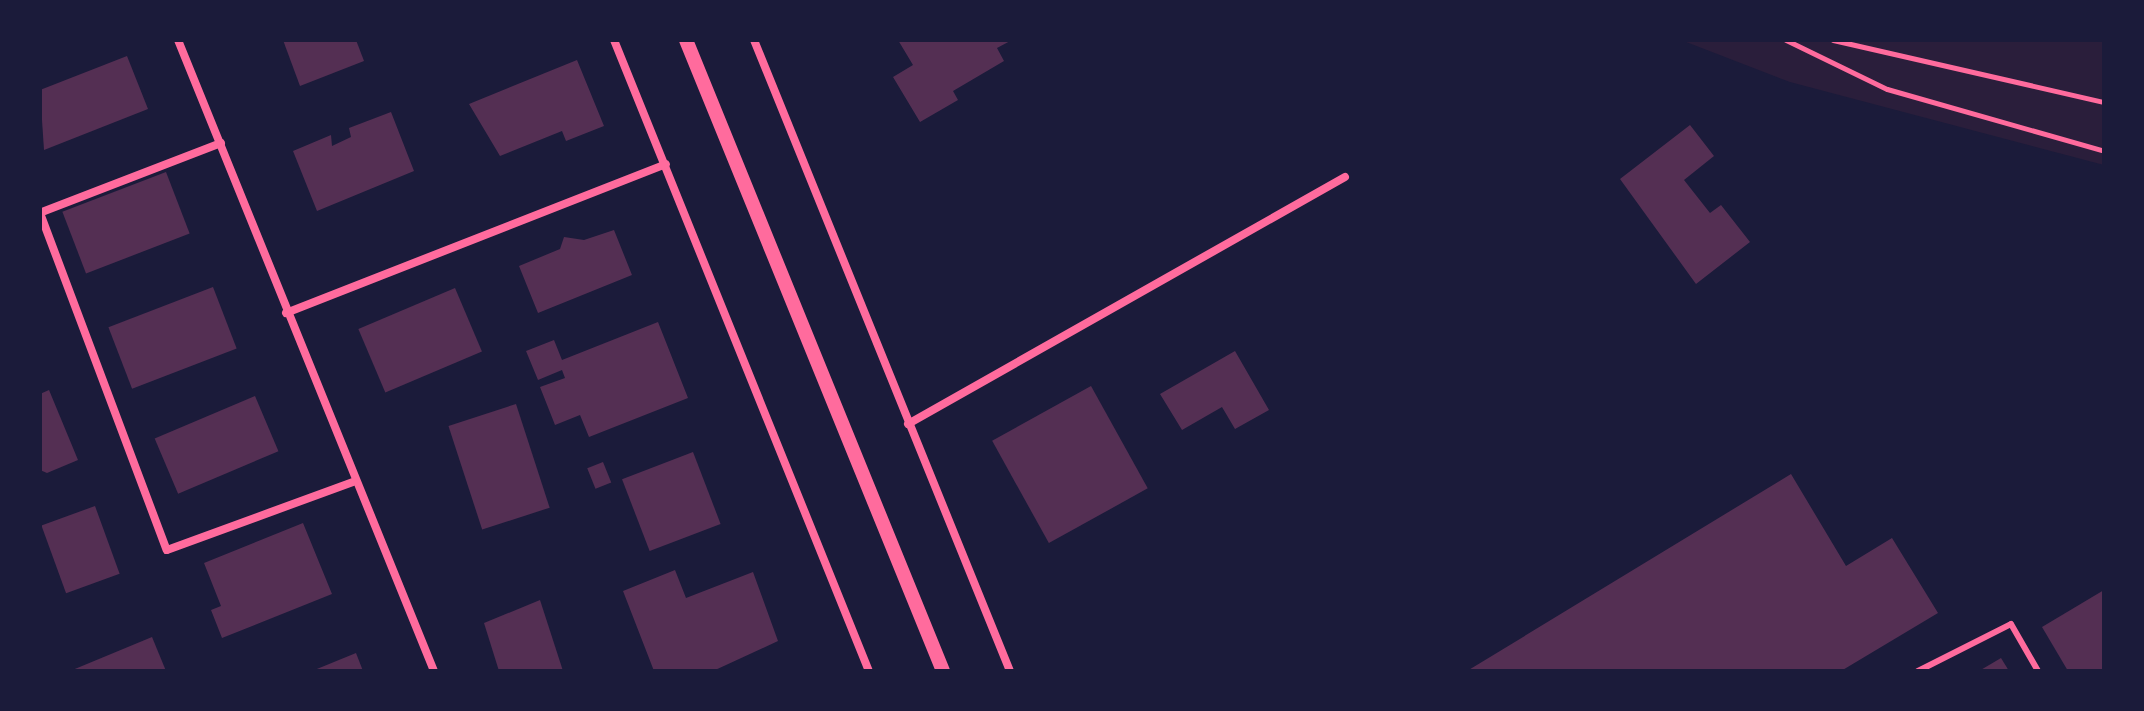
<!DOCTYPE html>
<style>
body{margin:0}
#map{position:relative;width:2144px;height:711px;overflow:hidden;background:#1b1b3a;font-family:Cabin,sans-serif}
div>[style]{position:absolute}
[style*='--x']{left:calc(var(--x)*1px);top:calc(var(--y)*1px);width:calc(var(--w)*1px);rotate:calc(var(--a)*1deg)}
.green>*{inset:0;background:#2a1e3b}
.building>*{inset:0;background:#542f53;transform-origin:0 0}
.path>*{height:5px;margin:-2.5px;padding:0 2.5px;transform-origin:2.5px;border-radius:2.5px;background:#ff6b9d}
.service>*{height:6px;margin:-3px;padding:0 3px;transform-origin:3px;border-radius:3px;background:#ff6b9d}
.minor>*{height:8px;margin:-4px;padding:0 4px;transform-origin:4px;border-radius:4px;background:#ff6b9d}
.tertiary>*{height:14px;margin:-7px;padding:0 7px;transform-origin:7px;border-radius:7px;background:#ff6b9d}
span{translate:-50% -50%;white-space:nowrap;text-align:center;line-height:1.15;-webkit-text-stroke:6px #1b1b3a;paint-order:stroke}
.frame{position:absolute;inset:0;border:42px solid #1b1b3a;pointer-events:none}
</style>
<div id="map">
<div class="green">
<div style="clip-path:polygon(1681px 40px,2104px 40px,2104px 165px,1790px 82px)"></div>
</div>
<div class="building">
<div style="clip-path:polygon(283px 40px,356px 40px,364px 61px,300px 86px)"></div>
<div style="clip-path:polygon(898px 40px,1012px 40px,997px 48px,1004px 61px,953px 91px,958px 100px,920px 122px,893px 77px,913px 65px)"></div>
<div style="clip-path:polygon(127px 56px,148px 109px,44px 150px,40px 90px)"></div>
<div style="clip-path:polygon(577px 60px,604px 126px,566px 141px,562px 131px,500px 156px,469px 104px)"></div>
<div style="clip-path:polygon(391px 112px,414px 171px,317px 211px,293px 151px,331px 135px,332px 146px,351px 137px,349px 128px)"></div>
<div style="clip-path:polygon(1690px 125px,1714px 156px,1684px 180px,1710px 213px,1721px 205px,1750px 242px,1696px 284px,1620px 179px)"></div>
<div style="left:166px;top:172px;width:66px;height:111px;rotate:69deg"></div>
<div style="clip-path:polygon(614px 230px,632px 275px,538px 313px,519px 266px,560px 249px,564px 237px,584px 240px)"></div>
<div style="left:213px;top:287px;width:66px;height:112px;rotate:69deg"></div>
<div style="left:455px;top:288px;width:69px;height:105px;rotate:67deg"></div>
<div style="clip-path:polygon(658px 322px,688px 398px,589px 437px,580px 415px,555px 425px,540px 387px,565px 378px,562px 370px,538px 380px,526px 351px,554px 340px,562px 360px)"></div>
<div style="clip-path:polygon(1235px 351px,1269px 410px,1235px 429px,1222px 407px,1182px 430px,1160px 394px)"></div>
<div style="left:1091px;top:386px;width:117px;height:113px;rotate:61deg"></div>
<div style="clip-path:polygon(49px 390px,78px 460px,47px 473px,40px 470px,40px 394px)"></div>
<div style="left:255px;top:396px;width:60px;height:109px;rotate:67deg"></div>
<div style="left:516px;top:404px;width:109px;height:71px;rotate:72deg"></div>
<div style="left:693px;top:452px;width:77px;height:76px;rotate:69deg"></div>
<div style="left:603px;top:462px;width:22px;height:17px;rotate:68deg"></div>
<div style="clip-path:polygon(1791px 474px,1846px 566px,1892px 538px,1938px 613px,1841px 671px,1467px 671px)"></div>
<div style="left:95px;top:506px;width:72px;height:57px;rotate:70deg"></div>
<div style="clip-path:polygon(303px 523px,332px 594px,222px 638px,211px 610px,221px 606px,204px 563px)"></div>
<div style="clip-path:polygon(675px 570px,686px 598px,753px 572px,778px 641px,713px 671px,654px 671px,623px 591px)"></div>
<div style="clip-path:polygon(2104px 590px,2104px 671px,2068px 671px,2042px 627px)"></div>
<div style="clip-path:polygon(540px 600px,563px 671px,499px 671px,484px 623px)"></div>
<div style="clip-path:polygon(152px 637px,166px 671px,70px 671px)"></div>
<div style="clip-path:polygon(356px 653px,363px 671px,312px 671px)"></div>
<div style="clip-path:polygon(2001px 658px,2009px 671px,1979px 671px)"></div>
</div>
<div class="path">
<div style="--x:1786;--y:40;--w:112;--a:25.9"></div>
<div style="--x:1887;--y:89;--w:226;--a:15.9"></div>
<div style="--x:1833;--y:40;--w:278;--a:12.9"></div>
</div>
<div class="service">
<div style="--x:1918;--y:671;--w:104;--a:-26.8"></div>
<div style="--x:2011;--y:624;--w:54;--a:60.1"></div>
</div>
<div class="minor">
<div style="--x:178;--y:40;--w:681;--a:67.92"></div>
<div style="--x:614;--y:40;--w:681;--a:68"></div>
<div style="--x:754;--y:40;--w:681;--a:67.92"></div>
<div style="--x:221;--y:143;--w:194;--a:158.9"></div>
<div style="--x:40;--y:213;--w:360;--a:69.4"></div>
<div style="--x:167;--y:550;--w:198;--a:-20.1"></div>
<div style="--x:286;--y:313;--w:408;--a:-21.4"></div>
<div style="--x:908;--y:424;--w:502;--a:-29.48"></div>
</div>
<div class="tertiary">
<div style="--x:686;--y:40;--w:681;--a:67.84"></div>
</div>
<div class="frame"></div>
</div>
